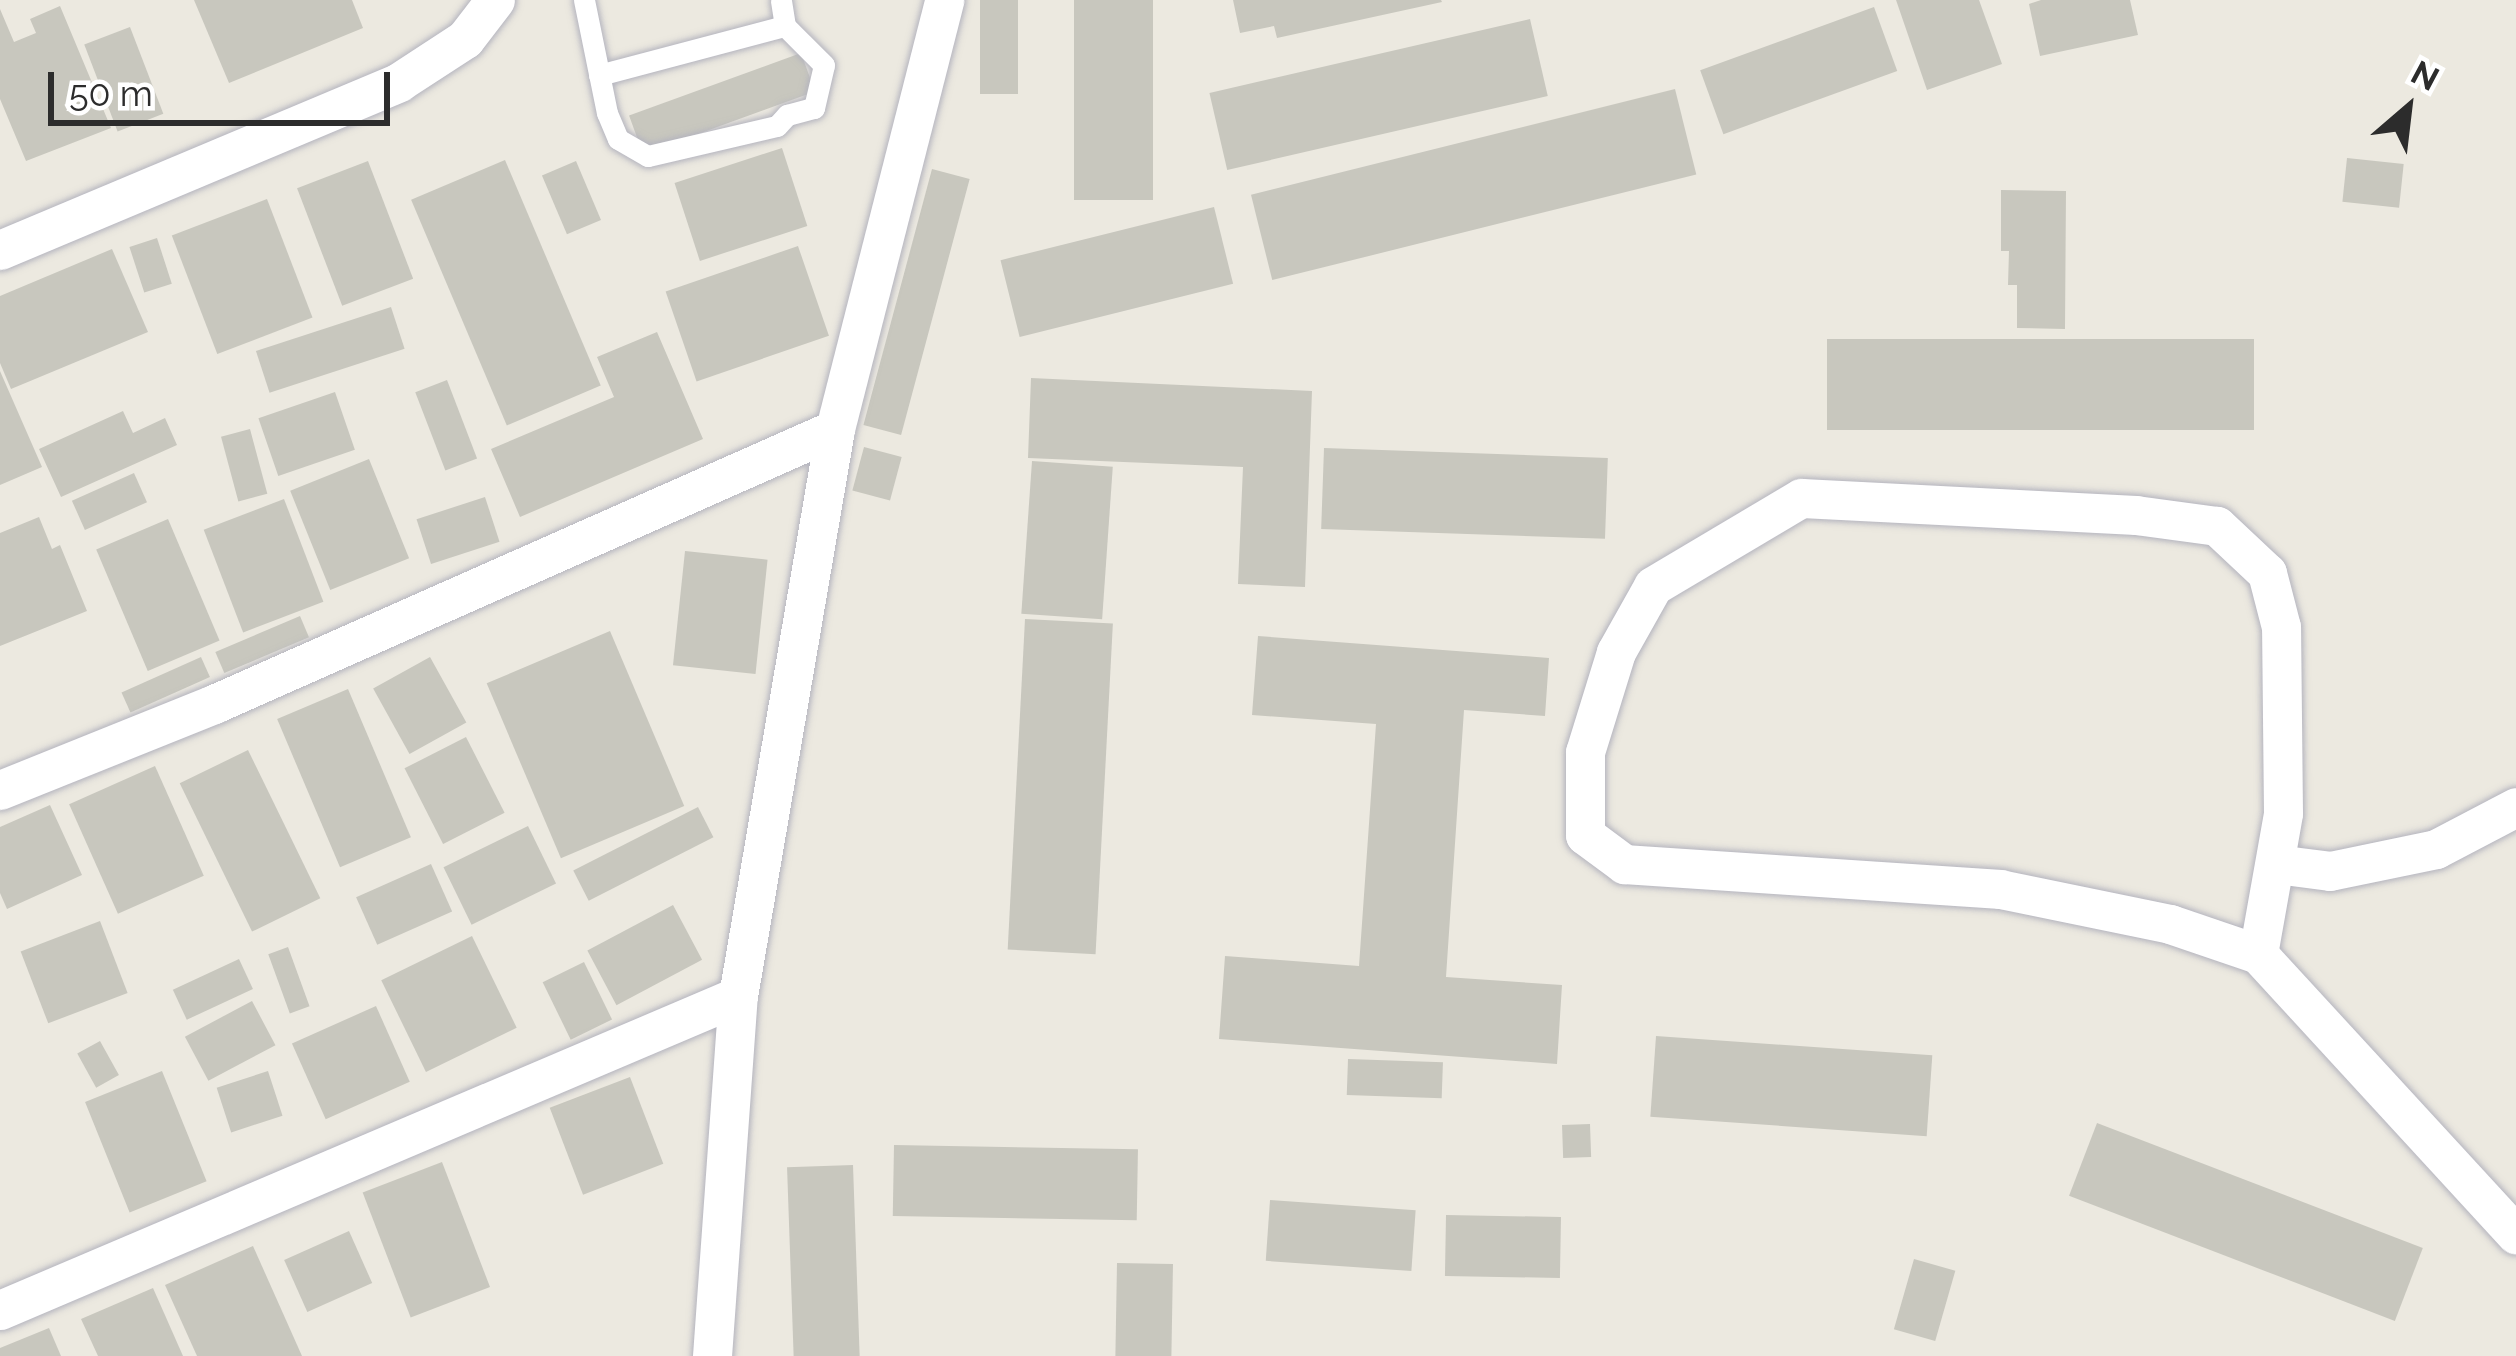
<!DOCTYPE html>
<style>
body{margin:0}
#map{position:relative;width:2516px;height:1356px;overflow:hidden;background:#ece9e0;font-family:Raleway,sans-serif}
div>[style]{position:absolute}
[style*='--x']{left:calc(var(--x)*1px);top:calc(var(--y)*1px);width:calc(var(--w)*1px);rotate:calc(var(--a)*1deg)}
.building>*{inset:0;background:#c8c7be;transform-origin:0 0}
.roads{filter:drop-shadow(0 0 3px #b4b4be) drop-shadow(0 0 3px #b4b4be)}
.service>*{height:21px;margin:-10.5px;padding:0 10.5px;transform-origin:10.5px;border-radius:10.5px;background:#fff}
.minor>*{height:39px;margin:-19.5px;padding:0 19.5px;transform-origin:19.5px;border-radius:19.5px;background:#fff}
span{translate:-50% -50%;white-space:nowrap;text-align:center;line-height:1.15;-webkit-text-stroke:9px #fff;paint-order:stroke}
.north{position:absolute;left:2348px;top:48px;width:120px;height:120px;-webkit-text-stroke:9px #fff;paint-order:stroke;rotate:28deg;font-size:33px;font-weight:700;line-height:48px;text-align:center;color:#2c2c2c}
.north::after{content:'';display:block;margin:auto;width:42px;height:54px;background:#2c2c2c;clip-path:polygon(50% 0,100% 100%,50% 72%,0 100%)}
.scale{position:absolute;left:48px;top:72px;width:342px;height:54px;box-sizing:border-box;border:6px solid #2c2c2c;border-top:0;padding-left:15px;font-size:36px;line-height:42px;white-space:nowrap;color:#2c2c2c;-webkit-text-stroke:9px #fff;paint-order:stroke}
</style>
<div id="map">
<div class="building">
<div style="clip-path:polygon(194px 0,352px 0,363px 28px,229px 83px)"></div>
<div style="left:980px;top:0;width:38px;height:94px"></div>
<div style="left:1074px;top:0;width:79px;height:200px"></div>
<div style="clip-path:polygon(1233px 0,1441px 0,1442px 2px,1277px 38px,1274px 26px,1240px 33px)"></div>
<div style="clip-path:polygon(1896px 0,1979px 0,2002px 64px,1927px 90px)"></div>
<div style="clip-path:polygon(2041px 0,2130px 0,2138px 35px,2040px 56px,2029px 4px)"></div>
<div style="clip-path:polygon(60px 6px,111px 128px,26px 161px,0 99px,0 9px,14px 42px,36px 33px,30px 19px)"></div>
<div style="left:1874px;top:7px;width:68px;height:185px;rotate:70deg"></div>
<div style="left:1530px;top:19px;width:79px;height:329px;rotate:77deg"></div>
<div style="left:130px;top:27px;width:93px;height:49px;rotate:69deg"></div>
<div style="left:801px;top:53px;width:41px;height:183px;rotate:70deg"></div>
<div style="left:1675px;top:89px;width:88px;height:437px;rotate:76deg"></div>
<div style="left:782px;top:148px;width:82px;height:113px;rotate:72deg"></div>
<div style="left:2347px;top:158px;width:57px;height:44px;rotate:6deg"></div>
<div style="left:505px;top:160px;width:245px;height:102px;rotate:67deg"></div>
<div style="left:368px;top:161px;width:126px;height:76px;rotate:69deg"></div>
<div style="left:576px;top:161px;width:64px;height:37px;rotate:67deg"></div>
<div style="left:932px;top:169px;width:39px;height:265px;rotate:15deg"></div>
<div style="clip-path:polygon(2001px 190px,2066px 191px,2065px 329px,2017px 328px,2017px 285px,2008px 285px,2009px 251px,2001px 251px)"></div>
<div style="left:267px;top:199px;width:127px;height:102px;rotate:69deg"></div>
<div style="left:1214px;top:207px;width:79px;height:220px;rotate:76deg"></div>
<div style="left:157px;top:238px;width:48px;height:29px;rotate:72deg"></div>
<div style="left:798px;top:246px;width:95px;height:140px;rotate:71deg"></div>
<div style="clip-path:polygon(112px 249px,148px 332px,11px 389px,0 363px,0 296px)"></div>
<div style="left:391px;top:307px;width:44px;height:142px;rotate:72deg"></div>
<div style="clip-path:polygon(657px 332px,703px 439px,520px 517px,491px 449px,614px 397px,597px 357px)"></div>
<div style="left:1827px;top:339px;width:427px;height:91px"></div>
<div style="clip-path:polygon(0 371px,42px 467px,0 485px)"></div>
<div style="clip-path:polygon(1031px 378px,1312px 391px,1305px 587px,1238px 584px,1243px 467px,1028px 458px)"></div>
<div style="left:447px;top:380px;width:84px;height:34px;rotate:69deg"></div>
<div style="left:335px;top:392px;width:61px;height:81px;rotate:71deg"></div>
<div style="clip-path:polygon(123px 411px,133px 433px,165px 418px,177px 445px,61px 497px,39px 449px)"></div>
<div style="left:250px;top:429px;width:67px;height:30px;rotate:75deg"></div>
<div style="left:864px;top:447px;width:39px;height:45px;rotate:15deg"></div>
<div style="left:1324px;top:448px;width:284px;height:81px;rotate:2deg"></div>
<div style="left:369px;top:459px;width:107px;height:85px;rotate:68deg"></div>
<div style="left:1032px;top:461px;width:81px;height:153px;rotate:4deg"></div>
<div style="left:134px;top:473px;width:32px;height:68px;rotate:66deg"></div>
<div style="left:485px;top:497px;width:47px;height:72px;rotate:72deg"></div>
<div style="left:284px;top:499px;width:110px;height:86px;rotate:69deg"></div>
<div style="clip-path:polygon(39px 517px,52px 549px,60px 545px,87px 611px,0 646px,0 533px)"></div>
<div style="left:168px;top:519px;width:132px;height:78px;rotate:67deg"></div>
<div style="left:685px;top:551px;width:83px;height:115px;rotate:6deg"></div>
<div style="left:300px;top:616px;width:23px;height:92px;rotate:67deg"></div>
<div style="left:1025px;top:619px;width:88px;height:331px;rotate:3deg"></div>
<div style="left:610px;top:631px;width:190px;height:134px;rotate:67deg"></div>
<div style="clip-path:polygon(1258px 636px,1549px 658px,1545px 716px,1464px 710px,1446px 977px,1562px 985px,1557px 1064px,1219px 1039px,1225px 956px,1359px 966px,1376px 724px,1252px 715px)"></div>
<div style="left:201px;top:657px;width:22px;height:87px;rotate:66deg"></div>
<div style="left:430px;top:657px;width:75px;height:65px;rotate:61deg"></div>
<div style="left:348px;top:689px;width:161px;height:77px;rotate:67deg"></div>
<div style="left:466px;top:737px;width:85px;height:69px;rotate:63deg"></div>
<div style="left:248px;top:750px;width:165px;height:76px;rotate:64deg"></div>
<div style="left:155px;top:766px;width:120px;height:94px;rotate:66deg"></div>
<div style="clip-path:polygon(50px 805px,82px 875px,7px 909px,0 893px,0 827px)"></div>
<div style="left:698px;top:807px;width:34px;height:140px;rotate:63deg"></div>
<div style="left:528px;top:826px;width:64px;height:94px;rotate:64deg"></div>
<div style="left:431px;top:864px;width:52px;height:82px;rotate:66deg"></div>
<div style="left:673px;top:905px;width:62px;height:97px;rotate:62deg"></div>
<div style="left:100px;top:921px;width:77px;height:85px;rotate:69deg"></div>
<div style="left:472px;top:936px;width:102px;height:101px;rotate:64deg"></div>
<div style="left:288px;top:947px;width:63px;height:21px;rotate:70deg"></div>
<div style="left:239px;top:959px;width:33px;height:73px;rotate:65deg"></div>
<div style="left:584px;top:962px;width:64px;height:46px;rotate:64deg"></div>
<div style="left:252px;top:1001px;width:50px;height:76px;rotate:62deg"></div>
<div style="left:376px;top:1006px;width:83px;height:92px;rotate:66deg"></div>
<div style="left:1656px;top:1036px;width:277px;height:81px;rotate:4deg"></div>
<div style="left:100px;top:1041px;width:39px;height:26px;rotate:61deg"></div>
<div style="left:1348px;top:1059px;width:95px;height:36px;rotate:2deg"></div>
<div style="left:162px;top:1071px;width:119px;height:83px;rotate:68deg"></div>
<div style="left:268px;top:1071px;width:47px;height:54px;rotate:72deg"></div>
<div style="left:630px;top:1077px;width:93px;height:86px;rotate:69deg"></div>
<div style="left:2097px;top:1123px;width:349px;height:78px;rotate:21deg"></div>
<div style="left:1590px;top:1124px;width:33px;height:28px;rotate:88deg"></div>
<div style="left:894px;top:1145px;width:244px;height:71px;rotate:1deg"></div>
<div style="left:442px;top:1162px;width:134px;height:85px;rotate:69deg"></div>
<div style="left:853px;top:1165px;width:191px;height:66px;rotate:88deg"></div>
<div style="left:1270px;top:1200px;width:146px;height:61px;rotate:4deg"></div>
<div style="left:1446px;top:1215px;width:115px;height:61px;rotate:1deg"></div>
<div style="left:349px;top:1231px;width:57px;height:71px;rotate:66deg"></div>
<div style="clip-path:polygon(253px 1246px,302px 1356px,197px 1356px,165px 1285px)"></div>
<div style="left:1914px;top:1259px;width:43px;height:73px;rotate:16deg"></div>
<div style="left:1117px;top:1263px;width:56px;height:93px;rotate:1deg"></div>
<div style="clip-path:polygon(153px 1288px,183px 1356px,98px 1356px,81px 1319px)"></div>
<div style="clip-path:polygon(49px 1328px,61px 1356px,0 1356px,0 1348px)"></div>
</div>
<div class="roads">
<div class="service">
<div style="--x:584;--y:0;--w:115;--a:78.5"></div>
<div style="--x:607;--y:113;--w:28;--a:67"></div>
<div style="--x:618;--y:139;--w:34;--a:30"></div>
<div style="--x:648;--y:156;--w:132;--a:-13.1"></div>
<div style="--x:777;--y:126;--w:15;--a:-48"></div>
<div style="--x:787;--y:115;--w:28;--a:-15"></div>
<div style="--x:814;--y:108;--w:44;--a:-76.9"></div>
<div style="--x:824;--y:65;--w:55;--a:-135"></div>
<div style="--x:785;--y:26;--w:26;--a:-99"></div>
<div style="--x:599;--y:75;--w:192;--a:-14.8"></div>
</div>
<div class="minor">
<div style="--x:0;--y:250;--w:433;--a:-22.8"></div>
<div style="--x:399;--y:82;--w:79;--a:-33.1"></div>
<div style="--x:465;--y:39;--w:49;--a:-52.4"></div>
<div style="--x:0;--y:790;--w:231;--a:-21.9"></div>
<div style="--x:214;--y:704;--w:679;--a:-23.89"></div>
<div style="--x:2276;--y:864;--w:54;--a:7.4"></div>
<div style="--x:2330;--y:871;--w:108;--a:-11.7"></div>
<div style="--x:2436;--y:849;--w:90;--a:-27.7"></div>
<div style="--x:2258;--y:954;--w:143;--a:-79.9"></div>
<div style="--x:2283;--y:813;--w:186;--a:-90.6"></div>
<div style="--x:2281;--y:627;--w:56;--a:-104.5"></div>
<div style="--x:2267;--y:573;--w:69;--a:-136.8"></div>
<div style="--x:2217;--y:526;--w:82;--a:-172.3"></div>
<div style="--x:2136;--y:515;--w:335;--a:-177.1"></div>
<div style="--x:1801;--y:498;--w:172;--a:149.3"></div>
<div style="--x:1653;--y:586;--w:76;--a:119.3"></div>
<div style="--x:1616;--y:652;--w:105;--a:107.2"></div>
<div style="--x:1585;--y:752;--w:83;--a:90"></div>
<div style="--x:1585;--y:835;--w:49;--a:36.6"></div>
<div style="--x:1624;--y:864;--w:377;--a:3.8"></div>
<div style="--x:2000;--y:889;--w:174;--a:11.6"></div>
<div style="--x:2170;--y:924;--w:93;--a:18.8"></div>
<div style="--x:2258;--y:954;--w:381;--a:47.4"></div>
<div style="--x:0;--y:1310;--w:802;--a:-23.05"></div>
<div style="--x:712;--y:1356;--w:361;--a:-85.9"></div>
<div style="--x:738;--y:996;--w:575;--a:-80.29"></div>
<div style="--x:835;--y:429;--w:443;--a:-75.7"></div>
</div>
</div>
<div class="north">N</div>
<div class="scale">50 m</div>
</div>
